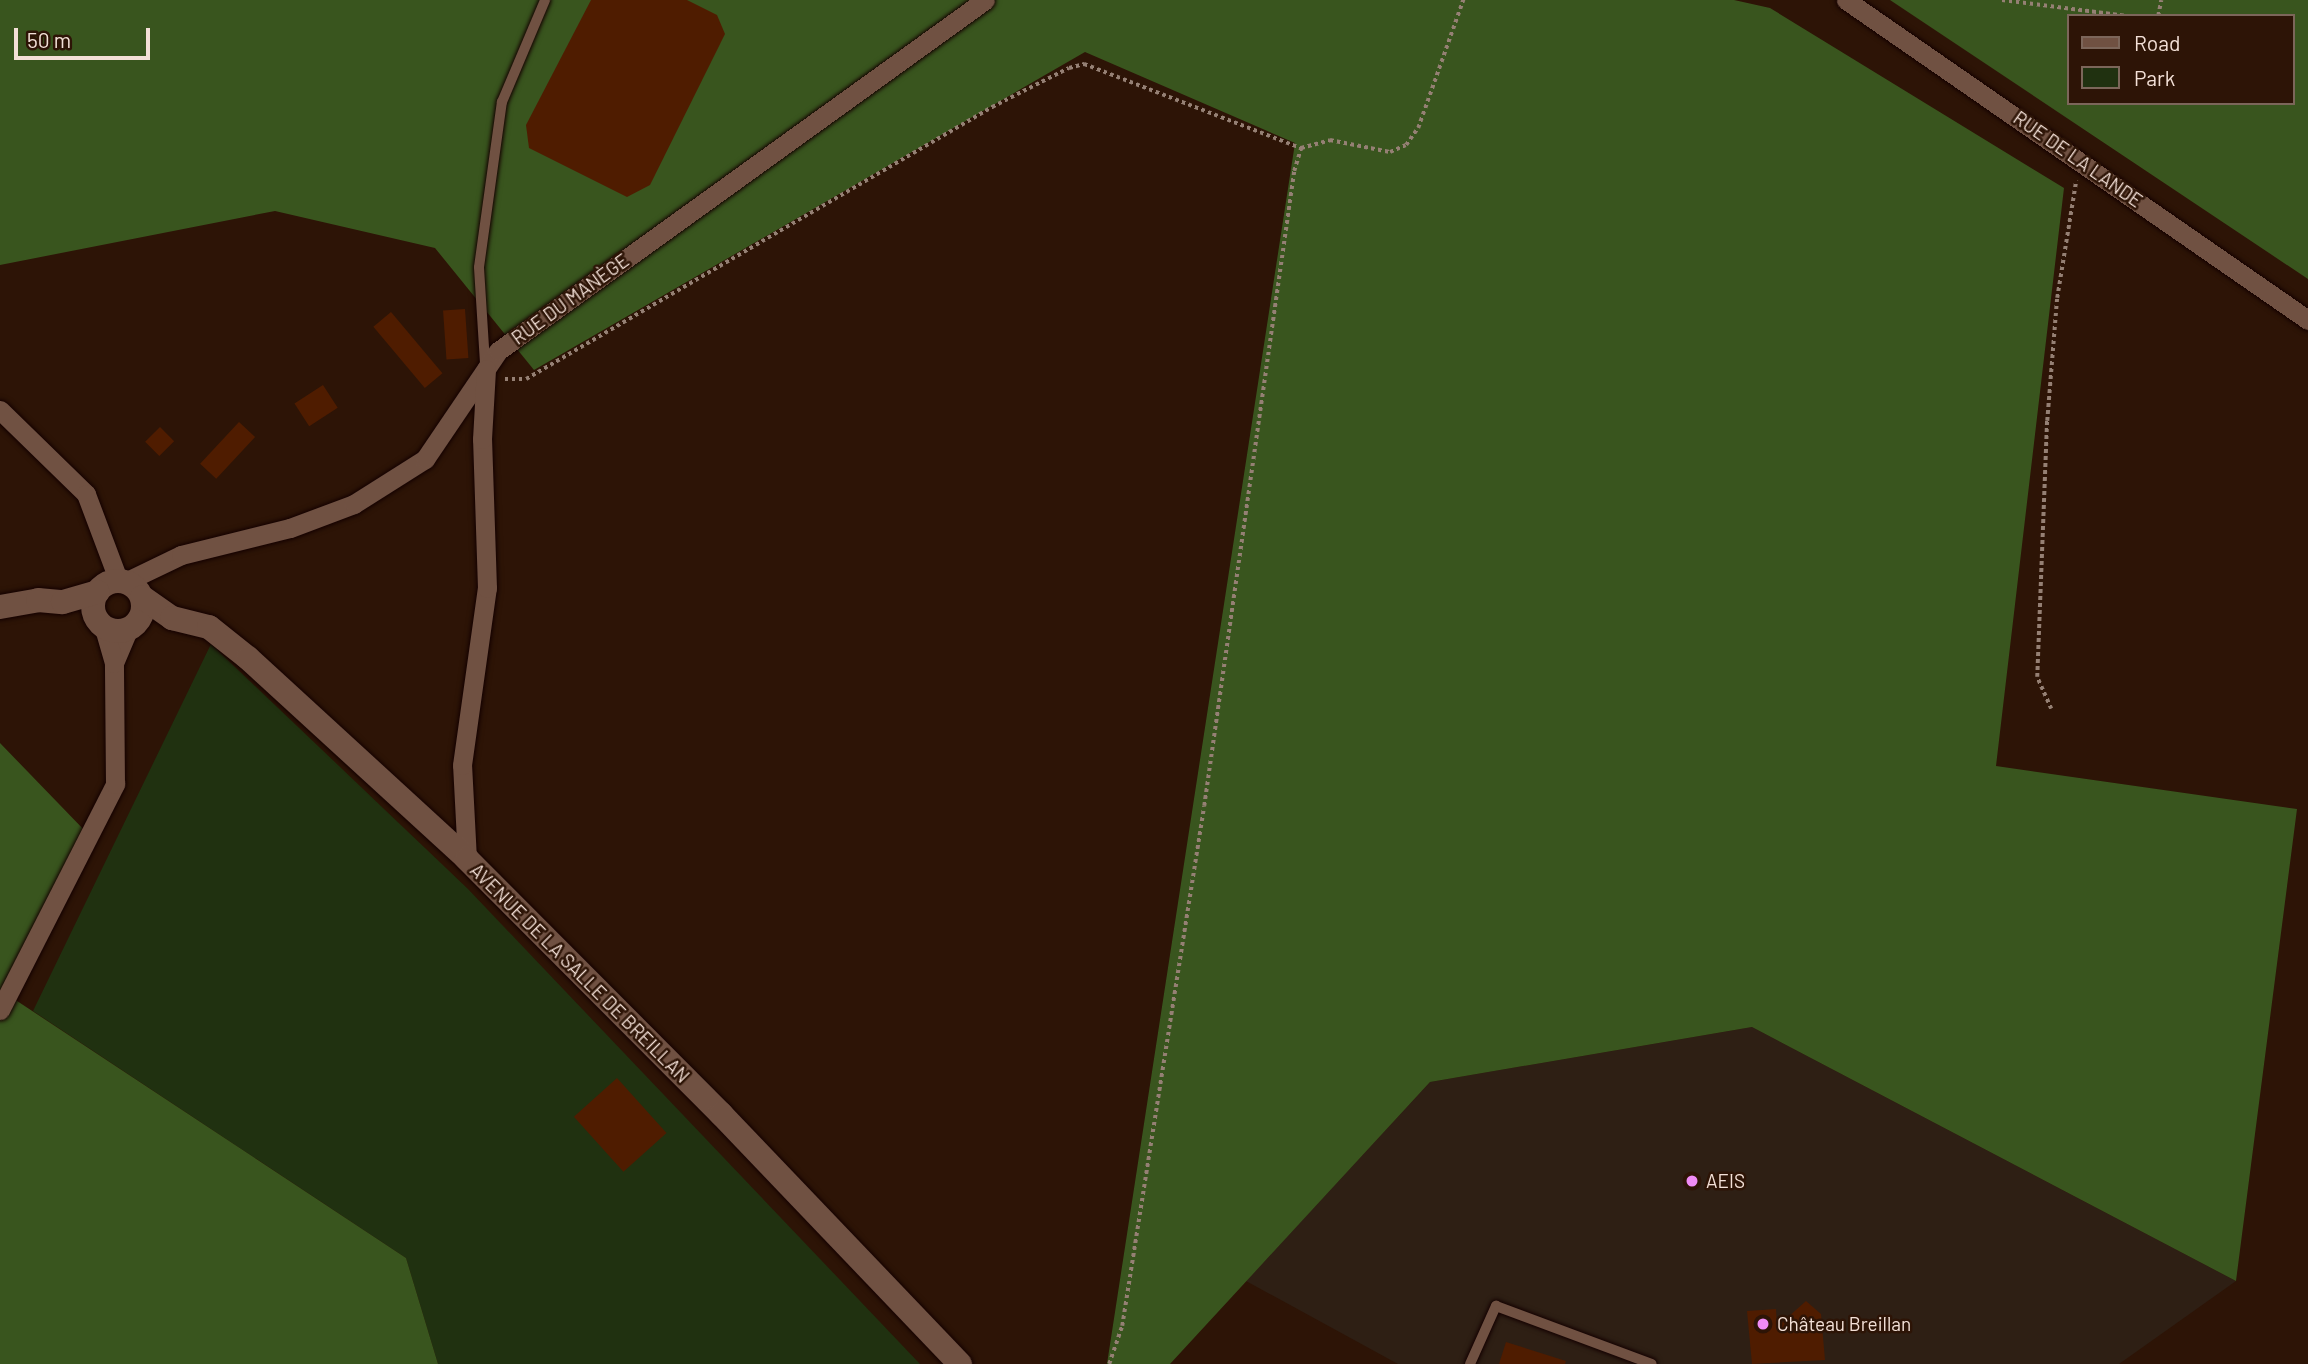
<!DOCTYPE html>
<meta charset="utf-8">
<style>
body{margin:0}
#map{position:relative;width:2308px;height:1364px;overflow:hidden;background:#2d1406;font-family:Barlow,sans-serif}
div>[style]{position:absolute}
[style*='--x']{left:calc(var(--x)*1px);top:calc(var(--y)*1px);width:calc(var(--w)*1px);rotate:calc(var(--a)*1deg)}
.education>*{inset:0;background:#2e1f14}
.green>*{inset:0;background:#203110}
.forest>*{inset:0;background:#39551e}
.building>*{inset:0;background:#4f1c00;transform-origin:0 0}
.path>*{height:3.5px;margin-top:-1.75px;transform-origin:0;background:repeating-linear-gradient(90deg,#958074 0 3.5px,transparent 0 7px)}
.roads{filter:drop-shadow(0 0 2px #140100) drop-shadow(0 0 2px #140100)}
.service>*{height:10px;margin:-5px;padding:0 5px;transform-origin:5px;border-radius:5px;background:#705142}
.minor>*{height:19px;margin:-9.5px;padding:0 9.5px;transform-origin:9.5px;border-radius:9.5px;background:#705142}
.tertiary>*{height:24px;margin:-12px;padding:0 12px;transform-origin:12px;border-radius:12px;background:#705142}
.tertiary>.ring{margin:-12px;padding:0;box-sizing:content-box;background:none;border:24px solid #705142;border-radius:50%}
.dots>*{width:19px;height:19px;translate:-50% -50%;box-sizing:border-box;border:4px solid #2d1406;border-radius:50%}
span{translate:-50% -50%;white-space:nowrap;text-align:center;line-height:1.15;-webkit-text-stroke:5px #2d1406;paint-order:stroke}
.street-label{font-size:19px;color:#f3e0d7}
.poi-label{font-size:19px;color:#f3e0d7}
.left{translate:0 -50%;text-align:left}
.legend{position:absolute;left:2067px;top:14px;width:228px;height:91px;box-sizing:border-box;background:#2d1406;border:2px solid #7c665a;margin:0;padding:9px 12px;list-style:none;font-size:21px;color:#f3e0d7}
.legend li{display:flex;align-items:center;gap:14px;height:35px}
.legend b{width:35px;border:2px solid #7c665a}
.scale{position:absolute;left:14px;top:28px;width:136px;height:32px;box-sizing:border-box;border:4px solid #f3e0d7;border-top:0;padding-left:9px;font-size:21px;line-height:24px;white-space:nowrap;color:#f3e0d7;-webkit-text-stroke:5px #2d1406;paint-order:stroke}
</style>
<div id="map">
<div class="education">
<div style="clip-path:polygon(1752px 1027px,2236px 1281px,2119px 1364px,1398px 1364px,1246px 1281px,1430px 1082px)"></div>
</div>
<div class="green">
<div style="clip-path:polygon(211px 644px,468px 889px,920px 1364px,438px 1364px,406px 1258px,33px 1011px)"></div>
</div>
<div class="forest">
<div style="clip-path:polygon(0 0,1734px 0,1770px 8px,2064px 188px,1996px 766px,2297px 809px,2236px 1281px,1752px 1027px,1430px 1082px,1170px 1364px,1107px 1364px,1295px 143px,1085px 52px,534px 370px,435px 248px,275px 211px,0 265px)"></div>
<div style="clip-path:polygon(evenodd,1890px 0,2308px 0,2308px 279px,1890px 0,2068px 16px,2292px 16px,2292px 103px,2068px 103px,2068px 16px)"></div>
<div style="clip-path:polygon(0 743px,88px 834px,5px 993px,406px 1258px,438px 1364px,0 1364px)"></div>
</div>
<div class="building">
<div style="clip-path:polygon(591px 0,687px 0,717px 15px,725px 34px,650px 185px,627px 197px,529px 148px,526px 125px)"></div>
<div style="left:465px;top:309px;width:49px;height:22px;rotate:86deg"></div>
<div style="left:391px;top:312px;width:80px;height:23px;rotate:50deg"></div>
<div style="left:323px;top:385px;width:27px;height:34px;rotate:57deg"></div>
<div style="left:239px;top:422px;width:22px;height:57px;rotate:43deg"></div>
<div style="left:160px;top:427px;width:20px;height:21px;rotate:45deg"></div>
<div style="left:617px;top:1078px;width:74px;height:58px;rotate:48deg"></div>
<div style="clip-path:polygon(1806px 1301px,1821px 1314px,1825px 1360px,1752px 1364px,1747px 1311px,1776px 1309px,1777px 1327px)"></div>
<div style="clip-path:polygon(1506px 1342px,1566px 1361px,1565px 1364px,1499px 1364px)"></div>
</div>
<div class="path">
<div style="--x:2002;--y:0;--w:126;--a:7.3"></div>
<div style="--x:2158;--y:16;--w:16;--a:-79"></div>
<div style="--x:505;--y:379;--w:21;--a:0"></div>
<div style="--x:526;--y:379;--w:540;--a:-30.27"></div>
<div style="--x:992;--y:107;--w:86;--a:-26.9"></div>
<div style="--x:1069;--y:68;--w:16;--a:-15"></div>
<div style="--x:1084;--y:64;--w:233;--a:21.2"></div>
<div style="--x:2051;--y:709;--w:35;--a:-114"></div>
<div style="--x:2037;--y:677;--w:256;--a:-87.8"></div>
<div style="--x:2047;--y:421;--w:123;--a:-85.4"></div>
<div style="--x:2057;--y:298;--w:119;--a:-80.8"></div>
<div style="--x:1109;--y:1364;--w:40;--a:-71.1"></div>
<div style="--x:1122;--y:1326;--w:526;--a:-81.04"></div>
<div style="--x:1204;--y:806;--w:641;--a:-81.93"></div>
<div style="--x:1294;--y:171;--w:24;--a:-73"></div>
<div style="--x:1301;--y:148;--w:30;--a:-15"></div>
<div style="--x:1330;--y:140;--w:61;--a:11.3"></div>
<div style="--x:1390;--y:152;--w:17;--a:-24"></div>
<div style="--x:1406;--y:145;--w:21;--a:-55"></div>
<div style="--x:1418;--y:128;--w:136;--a:-70.6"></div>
</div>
<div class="roads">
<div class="service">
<div style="--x:485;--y:363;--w:96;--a:-93.6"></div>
<div style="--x:479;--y:267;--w:167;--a:-82.1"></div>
<div style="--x:502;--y:102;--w:111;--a:-67.1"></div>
<div style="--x:1470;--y:1364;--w:64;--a:-65.9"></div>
<div style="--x:1496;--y:1306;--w:166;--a:20.4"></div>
</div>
<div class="minor">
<div style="--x:1846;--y:0;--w:562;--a:34.71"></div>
<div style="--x:0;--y:410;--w:120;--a:44.3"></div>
<div style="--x:86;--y:494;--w:94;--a:69.4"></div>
<div style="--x:125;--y:582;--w:62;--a:-25.7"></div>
<div style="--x:181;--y:555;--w:112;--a:-13.9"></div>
<div style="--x:290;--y:528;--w:68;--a:-20.6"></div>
<div style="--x:354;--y:504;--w:84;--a:-32.4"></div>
<div style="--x:425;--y:459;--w:130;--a:-55.9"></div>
<div style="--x:498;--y:351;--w:600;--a:-35.78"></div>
<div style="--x:114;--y:663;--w:38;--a:-67"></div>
<div style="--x:467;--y:859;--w:94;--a:-93"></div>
<div style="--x:462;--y:765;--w:179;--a:-82"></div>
<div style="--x:487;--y:588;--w:149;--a:-91.9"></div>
<div style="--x:482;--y:439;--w:70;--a:-86.7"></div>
<div style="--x:0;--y:1010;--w:254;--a:-63"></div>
<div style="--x:115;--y:784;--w:121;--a:-90.5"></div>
<div style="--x:114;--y:663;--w:40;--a:-106"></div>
</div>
<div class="tertiary">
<div class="ring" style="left:93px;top:581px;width:26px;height:26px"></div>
<div style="--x:142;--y:597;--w:37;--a:35"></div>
<div style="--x:172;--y:618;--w:38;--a:14"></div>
<div style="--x:209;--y:627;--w:50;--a:38.5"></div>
<div style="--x:248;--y:658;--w:297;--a:42.5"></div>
<div style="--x:467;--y:859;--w:360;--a:45.1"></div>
<div style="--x:721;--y:1114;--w:346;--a:46.3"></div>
<div style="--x:0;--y:607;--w:39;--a:-10"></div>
<div style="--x:38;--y:600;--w:25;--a:5"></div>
<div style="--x:63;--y:602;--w:36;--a:-16"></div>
</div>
</div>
<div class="dots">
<div style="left:1692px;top:1181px;background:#f08bf5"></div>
<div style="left:1763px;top:1324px;background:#f08bf5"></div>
</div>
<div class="street-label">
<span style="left:2078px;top:159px;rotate:35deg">RUE DE LA LANDE</span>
<span style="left:570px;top:299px;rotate:-36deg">RUE DU MANÈGE</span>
<span style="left:580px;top:973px;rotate:45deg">AVENUE DE LA SALLE DE BREILLAN</span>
</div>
<div class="poi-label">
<span class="left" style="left:1706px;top:1181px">AEIS</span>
<span class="left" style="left:1777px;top:1324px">Château Breillan</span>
</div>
<ul class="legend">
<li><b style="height:9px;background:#705142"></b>Road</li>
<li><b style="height:19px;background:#203110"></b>Park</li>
</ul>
<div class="scale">50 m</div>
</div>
